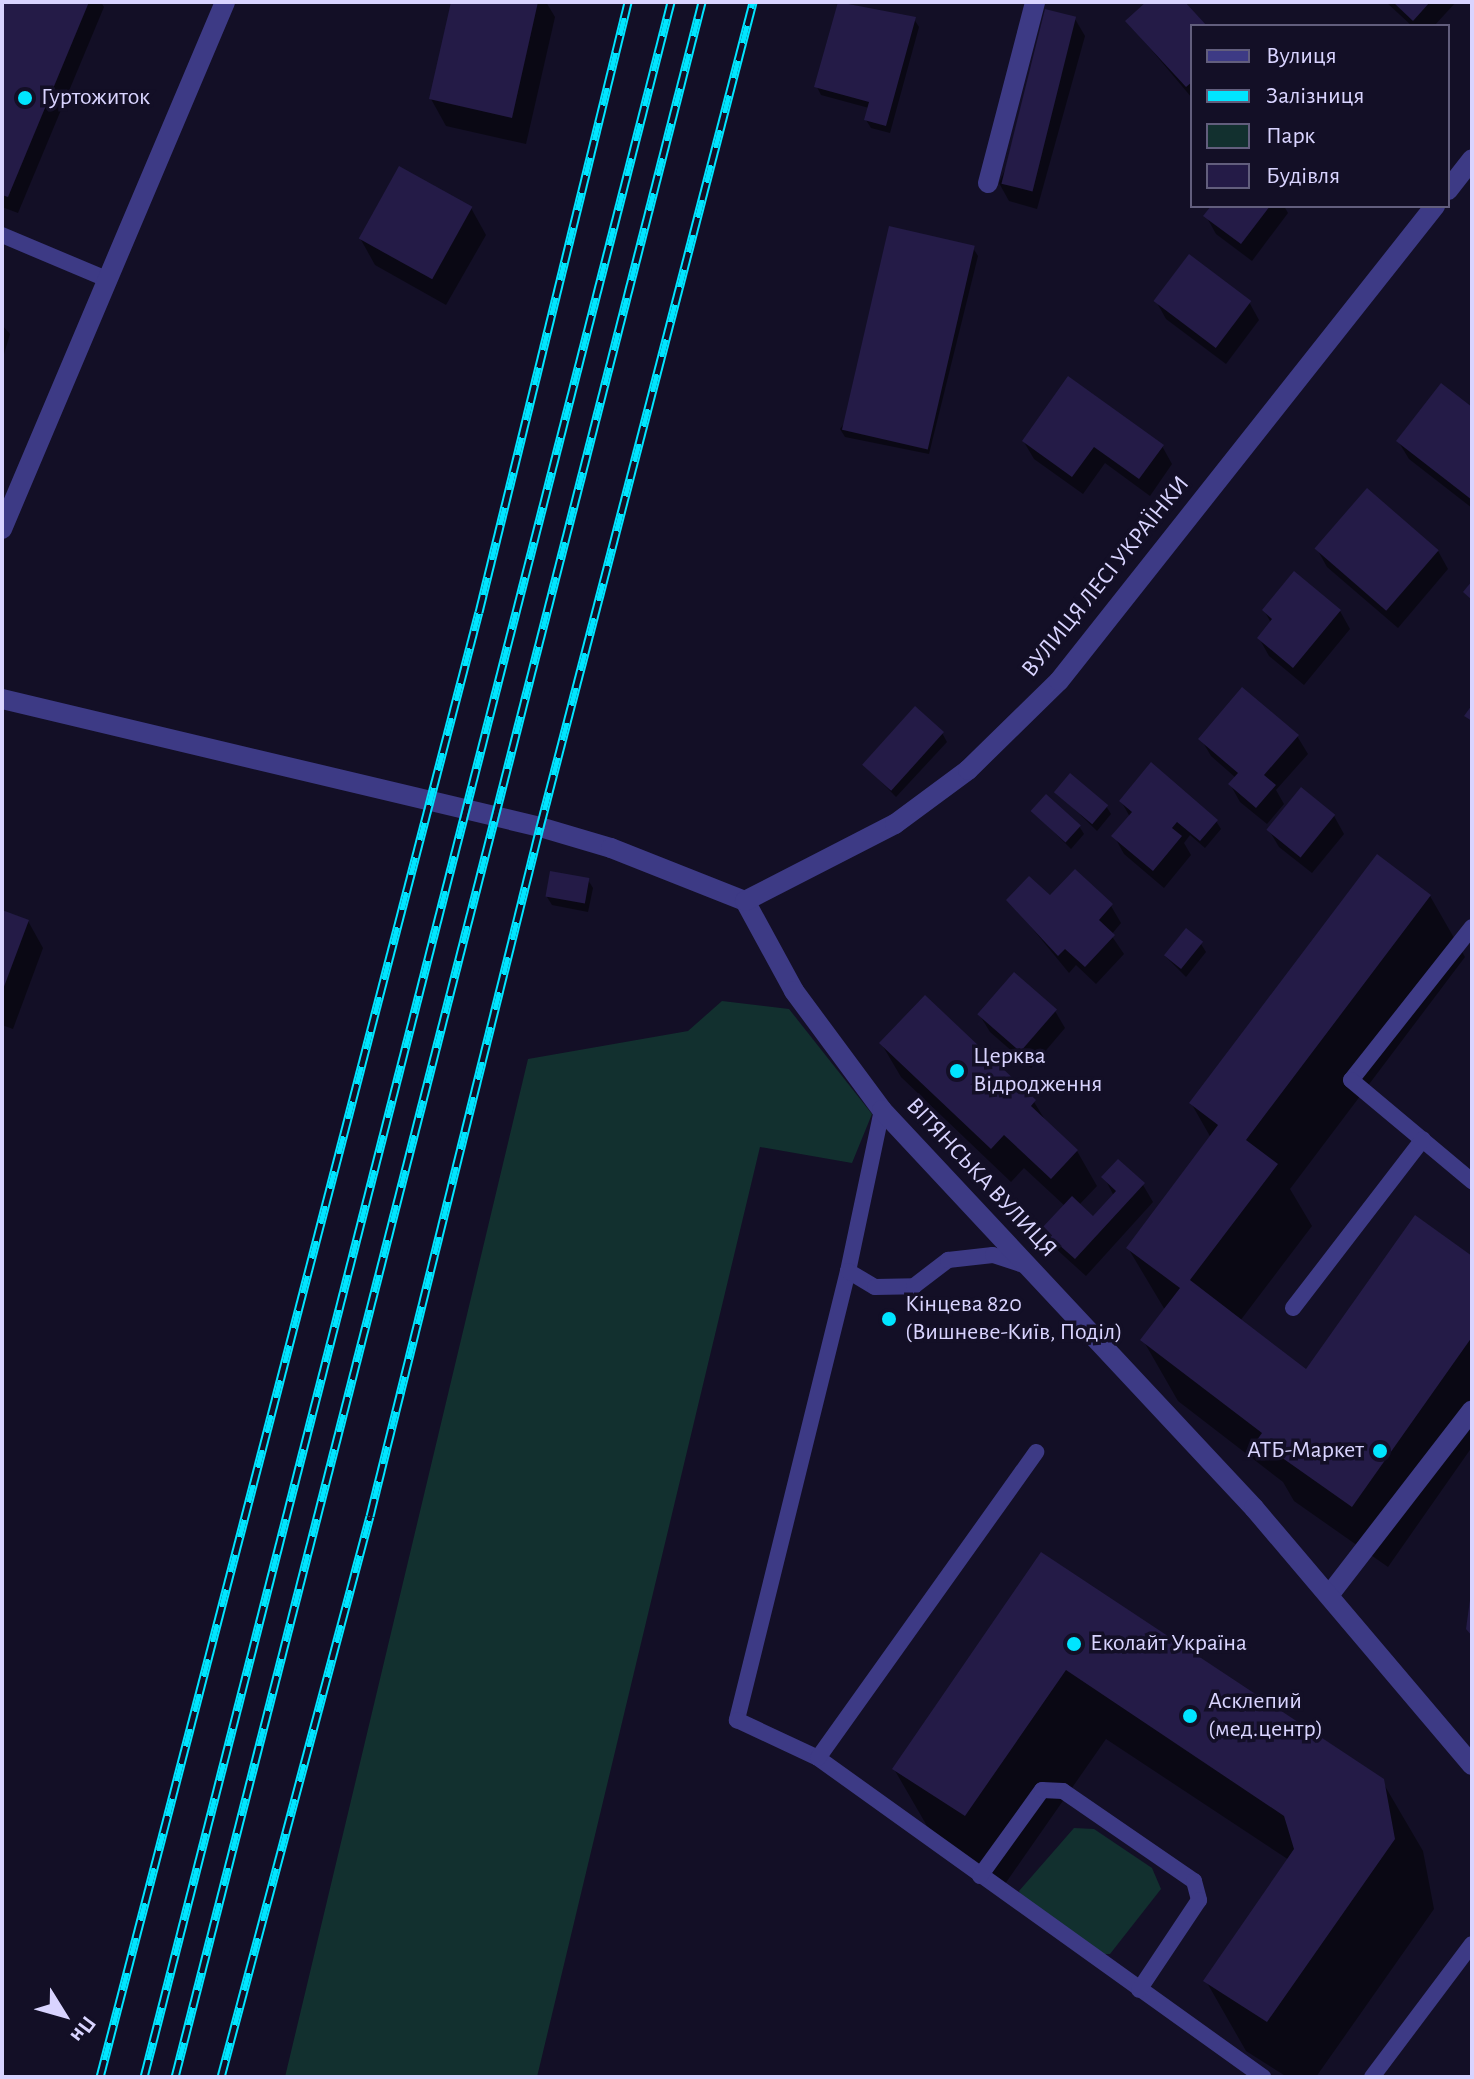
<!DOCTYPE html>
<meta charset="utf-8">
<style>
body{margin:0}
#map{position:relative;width:1474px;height:2079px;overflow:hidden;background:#130f26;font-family:"Alegreya Sans",sans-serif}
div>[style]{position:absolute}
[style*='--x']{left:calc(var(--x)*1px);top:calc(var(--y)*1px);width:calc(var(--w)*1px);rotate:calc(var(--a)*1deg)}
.green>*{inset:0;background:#12302f}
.shadow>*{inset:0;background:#0007}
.building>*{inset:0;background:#241b47;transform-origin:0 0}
.service>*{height:16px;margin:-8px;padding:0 8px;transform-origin:8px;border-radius:8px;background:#3d3a85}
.minor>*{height:20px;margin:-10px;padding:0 10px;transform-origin:10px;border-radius:10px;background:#3d3a85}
.tertiary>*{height:20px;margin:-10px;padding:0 10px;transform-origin:10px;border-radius:10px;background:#3d3a85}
.rail>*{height:9px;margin-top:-4.5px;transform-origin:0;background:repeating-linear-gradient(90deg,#130f26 0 18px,#00e5ff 0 36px);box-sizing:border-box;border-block:2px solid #00e5ff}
.dots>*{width:22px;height:22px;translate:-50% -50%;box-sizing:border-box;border:4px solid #130f26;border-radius:50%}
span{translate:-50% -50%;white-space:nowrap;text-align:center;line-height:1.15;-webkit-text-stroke:7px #130f26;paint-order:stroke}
.poi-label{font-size:24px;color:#d9d4ff}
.left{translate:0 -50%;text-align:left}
.right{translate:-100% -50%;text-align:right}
.street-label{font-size:24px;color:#d9d4ff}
.frame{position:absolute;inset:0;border:4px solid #d9d4ff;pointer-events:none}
.legend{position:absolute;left:1190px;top:24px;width:260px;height:184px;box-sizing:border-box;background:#130f26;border:2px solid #625e7d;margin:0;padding:10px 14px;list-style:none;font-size:24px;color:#d9d4ff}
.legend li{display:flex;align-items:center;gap:16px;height:40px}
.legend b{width:40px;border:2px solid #625e7d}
.north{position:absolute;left:24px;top:1975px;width:80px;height:80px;-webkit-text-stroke:6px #130f26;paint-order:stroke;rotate:127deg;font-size:22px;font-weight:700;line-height:32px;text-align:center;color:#d9d4ff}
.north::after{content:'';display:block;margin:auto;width:28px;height:36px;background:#d9d4ff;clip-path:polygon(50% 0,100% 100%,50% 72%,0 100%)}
</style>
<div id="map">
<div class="green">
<div style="clip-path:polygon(722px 1001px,789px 1009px,872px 1114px,852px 1163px,760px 1147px,537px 2077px,285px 2077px,528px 1059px,688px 1031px)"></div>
<div style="clip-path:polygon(1074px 1828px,1094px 1829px,1152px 1868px,1161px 1889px,1110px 1954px,1088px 1954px,1028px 1915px,1019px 1891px)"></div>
</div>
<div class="shadow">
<div style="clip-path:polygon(4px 2px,101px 2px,104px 7px,18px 213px,2px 207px)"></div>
<div style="clip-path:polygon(453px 2px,546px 2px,555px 17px,526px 144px,446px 126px,431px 99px)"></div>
<div style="clip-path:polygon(840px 2px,914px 19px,919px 27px,890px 133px,871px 128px,866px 120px,869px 108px,821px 95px,817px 87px)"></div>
<div style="clip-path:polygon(1149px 2px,1182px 2px,1204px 26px,1192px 26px,1192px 98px,1128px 22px)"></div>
<div style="clip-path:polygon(1386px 2px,1456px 2px,1434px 26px,1412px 26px)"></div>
<div style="clip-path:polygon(1075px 19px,1085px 36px,1037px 209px,1009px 201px,999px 183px)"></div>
<div style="clip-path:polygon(1213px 206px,1284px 206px,1288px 213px,1252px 261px,1216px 234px,1206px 216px)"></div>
<div style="clip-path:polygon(471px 208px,486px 235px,446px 305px,375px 265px,360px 238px)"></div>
<div style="clip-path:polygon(973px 248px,978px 256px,929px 454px,845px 437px,840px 429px)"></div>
<div style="clip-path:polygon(1156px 301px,1249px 302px,1259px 320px,1226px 364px,1166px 319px)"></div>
<div style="clip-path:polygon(2px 325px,10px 334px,2px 361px)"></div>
<div style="clip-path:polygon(1472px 410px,1472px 508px,1409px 459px,1398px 441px)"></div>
<div style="clip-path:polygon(1024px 442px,1162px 446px,1172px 464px,1150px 496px,1105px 463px,1083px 494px,1034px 459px)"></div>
<div style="clip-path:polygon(1317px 549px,1438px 551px,1448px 569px,1398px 628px,1327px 567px)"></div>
<div style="clip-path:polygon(1264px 610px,1340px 611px,1350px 629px,1304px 685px,1269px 656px,1259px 638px,1271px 623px)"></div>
<div style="clip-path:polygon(942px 733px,947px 742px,896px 797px,864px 764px)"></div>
<div style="clip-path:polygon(1297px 736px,1308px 754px,1276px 790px,1284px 804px,1267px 824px,1240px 802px,1230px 784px,1236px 778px,1211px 756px,1201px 739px)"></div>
<div style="clip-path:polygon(1057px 792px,1106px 806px,1111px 814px,1097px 831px)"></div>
<div style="clip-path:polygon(1121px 801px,1216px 821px,1221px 829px,1205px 848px,1190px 835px,1184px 843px,1191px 855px,1164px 888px,1124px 854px,1114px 836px,1130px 817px)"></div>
<div style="clip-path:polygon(1034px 812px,1079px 826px,1084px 834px,1071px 849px)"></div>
<div style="clip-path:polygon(1334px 816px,1344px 834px,1312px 873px,1279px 847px,1269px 830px)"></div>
<div style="clip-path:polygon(588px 880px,593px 888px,588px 912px,552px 905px,547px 897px)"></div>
<div style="clip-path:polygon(1430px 896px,1465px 957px,1290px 1189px,1312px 1226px,1240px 1321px,1307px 1372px,1472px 1258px,1472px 1447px,1388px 1567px,1294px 1501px,1283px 1482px,1178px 1401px,1143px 1340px,1165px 1310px,1128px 1248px,1211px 1138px,1191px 1103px)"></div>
<div style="clip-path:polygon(1050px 898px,1111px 906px,1121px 923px,1111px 935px,1124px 954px,1096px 984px,1076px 965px,1069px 973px,1009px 900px)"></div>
<div style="clip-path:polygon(2px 912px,28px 921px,43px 948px,13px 1029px,2px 1025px)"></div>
<div style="clip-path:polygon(1201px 944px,1206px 952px,1186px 977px,1165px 956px)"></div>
<div style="clip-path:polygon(1055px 1011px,1065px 1028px,1031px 1068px,990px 1032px,979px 1014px)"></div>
<div style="clip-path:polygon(881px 1043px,1034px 1102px,1047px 1123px,1077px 1151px,1097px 1186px,1079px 1205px,1093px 1218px,1114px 1196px,1104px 1177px,1143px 1185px,1153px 1202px,1086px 1276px,1054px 1247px,1044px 1229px,1065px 1206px,1024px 1168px,1011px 1182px,901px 1077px)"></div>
<div style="clip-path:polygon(1041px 1555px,1382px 1781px,1423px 1851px,1434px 1909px,1316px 2077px,1287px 2077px,1246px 2051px,1206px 1981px,1289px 1860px,1106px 1739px,1005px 1884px,934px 1838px,894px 1769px)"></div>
</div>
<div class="building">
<div style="clip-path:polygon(2px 2px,89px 2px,8px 197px,2px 195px)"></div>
<div style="clip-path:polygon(451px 2px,538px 2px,512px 118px,429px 99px)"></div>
<div style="clip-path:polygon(838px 2px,916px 17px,886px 126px,864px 120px,869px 102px,814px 87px)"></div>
<div style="clip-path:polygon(1146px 2px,1185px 2px,1207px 26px,1192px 26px,1192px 82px,1186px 87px,1125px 21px)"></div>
<div style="clip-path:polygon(1393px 2px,1430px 2px,1413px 21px)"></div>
<div style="left:1045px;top:9px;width:32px;height:180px;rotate:14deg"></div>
<div style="left:399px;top:166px;width:84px;height:83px;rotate:29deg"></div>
<div style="clip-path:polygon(1211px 206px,1270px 206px,1241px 244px,1203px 216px)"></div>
<div style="left:889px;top:226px;width:88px;height:209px;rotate:13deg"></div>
<div style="left:1189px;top:254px;width:78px;height:59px;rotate:37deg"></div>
<div style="clip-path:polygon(1068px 376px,1164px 445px,1139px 479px,1094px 447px,1072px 477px,1022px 441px)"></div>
<div style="clip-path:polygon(1441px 383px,1472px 407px,1472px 500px,1396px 441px)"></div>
<div style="left:1367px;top:488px;width:95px;height:80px;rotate:41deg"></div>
<div style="clip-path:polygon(1294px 571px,1341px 610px,1293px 668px,1257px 638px,1272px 619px,1262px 610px)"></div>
<div style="clip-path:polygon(1472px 581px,1472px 600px,1463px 592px)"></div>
<div style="clip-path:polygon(1242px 687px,1299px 735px,1264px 775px,1276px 785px,1256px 808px,1228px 784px,1238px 773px,1198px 739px)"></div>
<div style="clip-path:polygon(1472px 705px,1472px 721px,1464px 716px)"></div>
<div style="left:915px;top:706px;width:39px;height:79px;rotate:42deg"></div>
<div style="clip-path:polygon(1151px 762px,1218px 820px,1200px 841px,1177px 822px,1172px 828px,1182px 836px,1153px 871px,1111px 836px,1132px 812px,1119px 801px)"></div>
<div style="left:1070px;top:773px;width:50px;height:25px;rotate:40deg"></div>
<div style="left:1301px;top:787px;width:44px;height:55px;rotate:39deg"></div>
<div style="left:1046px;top:794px;width:47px;height:23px;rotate:42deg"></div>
<div style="clip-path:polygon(1377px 854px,1431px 895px,1246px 1140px,1278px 1164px,1190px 1280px,1306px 1369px,1415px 1215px,1472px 1256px,1472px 1337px,1352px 1507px,1257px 1440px,1262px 1433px,1140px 1340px,1180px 1288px,1126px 1248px,1218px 1125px,1189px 1103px)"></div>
<div style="clip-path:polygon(1075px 869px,1113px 904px,1099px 920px,1115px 935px,1085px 967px,1065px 949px,1058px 956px,1006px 900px,1029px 876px,1050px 895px)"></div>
<div style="left:550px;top:871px;width:40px;height:26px;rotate:10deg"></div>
<div style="clip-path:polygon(2px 910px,29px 920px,2px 992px)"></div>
<div style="left:1186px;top:928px;width:22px;height:35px;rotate:39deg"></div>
<div style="left:1014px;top:972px;width:57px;height:56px;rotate:41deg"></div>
<div style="clip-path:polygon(925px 995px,1036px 1100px,1031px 1106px,1078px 1150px,1051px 1179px,1004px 1135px,991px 1149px,879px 1043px)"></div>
<div style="clip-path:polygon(1118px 1159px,1145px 1183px,1075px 1259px,1041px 1229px,1072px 1196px,1093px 1216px,1116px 1191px,1101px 1177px)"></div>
<div style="clip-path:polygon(1041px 1552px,1384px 1779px,1395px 1839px,1267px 2022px,1203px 1981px,1294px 1849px,1284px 1816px,1066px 1670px,965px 1816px,892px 1769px)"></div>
<div style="clip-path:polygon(1470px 1600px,1472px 1600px,1472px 1636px,1466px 1629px)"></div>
</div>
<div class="service">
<div style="--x:2;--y:235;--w:113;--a:22.9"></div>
<div style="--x:1472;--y:927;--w:195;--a:128.3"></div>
<div style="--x:1351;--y:1080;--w:158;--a:39.9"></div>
<div style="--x:882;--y:1110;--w:165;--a:101.9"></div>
<div style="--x:848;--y:1271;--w:463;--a:103.9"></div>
<div style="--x:737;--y:1720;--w:89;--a:25.1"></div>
<div style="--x:818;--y:1758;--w:548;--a:35.63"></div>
<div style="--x:848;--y:1271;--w:31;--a:31"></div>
<div style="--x:875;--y:1287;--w:39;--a:-1"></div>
<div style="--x:914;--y:1286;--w:43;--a:-37.4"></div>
<div style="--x:948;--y:1260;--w:45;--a:-6.3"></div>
<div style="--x:993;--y:1255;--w:36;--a:18"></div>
<div style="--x:1293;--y:1308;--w:213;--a:-52.4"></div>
<div style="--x:818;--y:1758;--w:376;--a:-54.5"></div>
<div style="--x:980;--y:1876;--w:106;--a:-54.2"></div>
<div style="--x:1042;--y:1790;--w:21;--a:3"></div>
<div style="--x:1063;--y:1791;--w:159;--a:34.5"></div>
<div style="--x:1194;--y:1881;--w:20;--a:75"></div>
<div style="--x:1199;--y:1900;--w:108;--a:123.7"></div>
<div style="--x:1372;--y:2077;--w:166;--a:-53.1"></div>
</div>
<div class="minor">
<div style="--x:988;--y:183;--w:187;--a:-75.4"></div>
<div style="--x:1330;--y:1594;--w:232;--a:-52.3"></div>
</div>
<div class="tertiary">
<div style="--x:1448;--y:190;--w:39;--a:-52"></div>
<div style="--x:2;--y:529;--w:572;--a:-67.06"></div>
<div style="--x:2;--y:699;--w:553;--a:13.38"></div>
<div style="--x:540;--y:827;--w:74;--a:16.5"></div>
<div style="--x:611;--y:848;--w:144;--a:21.6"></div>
<div style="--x:745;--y:901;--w:102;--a:61.4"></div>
<div style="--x:794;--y:991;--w:148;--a:53.5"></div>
<div style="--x:882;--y:1110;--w:545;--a:46.93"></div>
<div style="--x:1254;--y:1508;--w:337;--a:49.7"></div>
<div style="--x:745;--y:901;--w:169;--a:-27.2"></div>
<div style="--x:895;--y:824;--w:91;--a:-36.5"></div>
<div style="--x:968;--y:770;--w:127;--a:-44.4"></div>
<div style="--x:1059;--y:681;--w:606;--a:-51.64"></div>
</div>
<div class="rail">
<div style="--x:100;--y:2077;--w:1513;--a:-75.5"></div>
<div style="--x:479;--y:612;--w:628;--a:-76.27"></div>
<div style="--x:144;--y:2077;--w:2141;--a:-75.75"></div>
<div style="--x:175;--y:2077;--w:2141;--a:-75.75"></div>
<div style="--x:221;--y:2077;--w:580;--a:-75.13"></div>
<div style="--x:370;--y:1516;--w:710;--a:-76.14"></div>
<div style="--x:540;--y:827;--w:852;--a:-75.52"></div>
</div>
<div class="dots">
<div style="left:25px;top:98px;background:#00e5ff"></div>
<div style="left:957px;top:1071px;background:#00e5ff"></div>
<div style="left:889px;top:1319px;background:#00e5ff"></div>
<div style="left:1380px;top:1451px;background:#00e5ff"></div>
<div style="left:1074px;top:1644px;background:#00e5ff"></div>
<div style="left:1190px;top:1716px;background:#00e5ff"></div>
</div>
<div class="poi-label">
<span class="left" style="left:41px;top:98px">Гуртожиток</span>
<span class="left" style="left:973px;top:1071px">Церква<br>Відродження</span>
<span class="left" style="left:905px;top:1319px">Кінцева 820<br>(Вишневе-Київ, Поділ)</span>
<span class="right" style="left:1364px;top:1451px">АТБ-Маркет</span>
<span class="left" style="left:1090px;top:1644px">Еколайт Україна</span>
<span class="left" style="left:1208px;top:1716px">Асклепий<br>(мед.центр)</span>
</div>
<div class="street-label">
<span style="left:1106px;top:577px;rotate:-51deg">ВУЛИЦЯ ЛЕСІ УКРАЇНКИ</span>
<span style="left:981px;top:1178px;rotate:47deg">ВІТЯНСЬКА ВУЛИЦЯ</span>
</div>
<div class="frame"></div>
<ul class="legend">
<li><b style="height:10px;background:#3d3a85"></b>Вулиця</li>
<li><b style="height:10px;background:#00e5ff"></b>Залізниця</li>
<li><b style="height:22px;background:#12302f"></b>Парк</li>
<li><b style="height:22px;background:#241b47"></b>Будівля</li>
</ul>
<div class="north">Пн</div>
</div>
